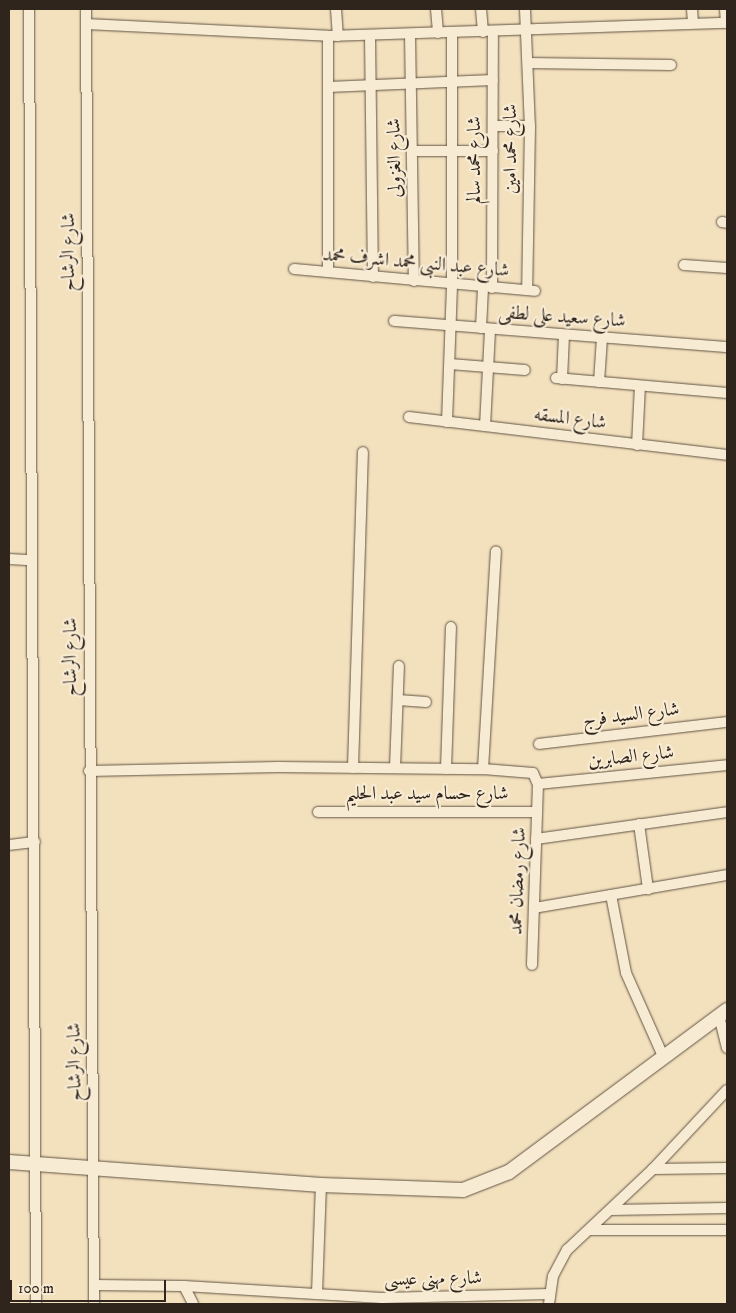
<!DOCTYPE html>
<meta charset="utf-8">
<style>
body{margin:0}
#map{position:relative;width:736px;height:1313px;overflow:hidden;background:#f3e0bd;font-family:"IM FELL DW Pica",Amiri,serif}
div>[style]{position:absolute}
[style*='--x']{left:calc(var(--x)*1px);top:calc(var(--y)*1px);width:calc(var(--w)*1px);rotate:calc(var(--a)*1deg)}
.roads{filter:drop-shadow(0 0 1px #615444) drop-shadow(0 0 1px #615444)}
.street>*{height:10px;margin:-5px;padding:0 5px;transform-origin:5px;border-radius:5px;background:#f7ebd4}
.secondary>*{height:14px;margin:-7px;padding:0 7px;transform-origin:7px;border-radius:7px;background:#f7ebd4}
span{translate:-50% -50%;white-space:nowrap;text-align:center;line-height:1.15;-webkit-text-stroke:4.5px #f7ebd4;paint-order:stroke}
.street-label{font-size:19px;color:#30251c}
.frame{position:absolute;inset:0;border:10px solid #30251c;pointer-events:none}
.scale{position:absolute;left:10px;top:1280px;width:156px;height:22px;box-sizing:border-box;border:2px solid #30251c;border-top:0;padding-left:6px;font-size:15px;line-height:18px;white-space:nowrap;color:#30251c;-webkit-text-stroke:4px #f7ebd4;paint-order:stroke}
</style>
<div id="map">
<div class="roads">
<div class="street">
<div style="--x:29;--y:9;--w:1295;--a:89.69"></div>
<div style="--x:86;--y:9;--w:1295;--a:89.65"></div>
<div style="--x:336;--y:9;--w:27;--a:86"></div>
<div style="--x:436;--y:9;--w:24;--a:85"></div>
<div style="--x:481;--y:9;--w:23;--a:85"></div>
<div style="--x:525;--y:9;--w:117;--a:87.6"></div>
<div style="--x:530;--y:126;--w:164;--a:91"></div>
<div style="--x:692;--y:9;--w:14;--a:86"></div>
<div style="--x:725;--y:9;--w:14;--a:86"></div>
<div style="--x:86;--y:24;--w:242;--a:2.8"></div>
<div style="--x:328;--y:36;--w:399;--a:-1.9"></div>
<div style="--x:410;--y:34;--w:247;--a:89.1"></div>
<div style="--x:370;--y:35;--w:242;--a:89.3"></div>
<div style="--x:328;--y:36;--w:236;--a:90"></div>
<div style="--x:528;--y:63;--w:143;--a:0.8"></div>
<div style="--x:328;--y:87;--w:165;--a:-2.4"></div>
<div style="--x:493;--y:126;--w:37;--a:0"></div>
<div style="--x:412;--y:151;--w:81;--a:0"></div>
<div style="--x:722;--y:222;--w:5;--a:11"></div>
<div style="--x:684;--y:265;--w:43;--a:4"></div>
<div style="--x:294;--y:269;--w:242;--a:5.2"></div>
<div style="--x:492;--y:288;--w:257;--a:-89.8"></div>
<div style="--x:394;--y:321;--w:334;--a:4.5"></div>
<div style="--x:481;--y:328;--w:40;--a:-87.1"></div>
<div style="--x:450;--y:364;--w:75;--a:4.6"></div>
<div style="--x:556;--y:378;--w:172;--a:5"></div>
<div style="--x:562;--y:379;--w:44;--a:-87.4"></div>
<div style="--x:599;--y:382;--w:44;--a:-86.1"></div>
<div style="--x:409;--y:417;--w:320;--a:6.8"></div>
<div style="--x:447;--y:422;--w:138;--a:-87.9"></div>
<div style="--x:452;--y:284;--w:251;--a:-90"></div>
<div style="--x:485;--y:426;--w:97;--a:-87"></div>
<div style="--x:637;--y:445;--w:59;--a:-87.1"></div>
<div style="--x:9;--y:559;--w:22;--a:3"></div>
<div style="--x:398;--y:700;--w:28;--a:4"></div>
<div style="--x:539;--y:744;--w:189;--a:-6.7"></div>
<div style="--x:353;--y:768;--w:316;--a:-88.2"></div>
<div style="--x:395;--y:768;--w:102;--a:-87.8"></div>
<div style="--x:446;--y:769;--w:142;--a:-88"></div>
<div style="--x:483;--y:769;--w:218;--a:-86.6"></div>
<div style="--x:89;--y:771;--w:189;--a:-1.2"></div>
<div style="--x:278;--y:767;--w:205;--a:0.6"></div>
<div style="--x:483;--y:769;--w:50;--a:4.6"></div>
<div style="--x:533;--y:773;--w:12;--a:66"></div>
<div style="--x:538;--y:784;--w:181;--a:91.9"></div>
<div style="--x:538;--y:784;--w:190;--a:-5.7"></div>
<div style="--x:318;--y:812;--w:219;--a:0"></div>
<div style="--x:639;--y:824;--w:66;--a:82.1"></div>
<div style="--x:536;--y:839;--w:193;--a:-8"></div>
<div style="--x:9;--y:845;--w:26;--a:-7"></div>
<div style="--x:611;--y:895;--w:79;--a:79.1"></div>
<div style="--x:626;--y:973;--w:91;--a:66"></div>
<div style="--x:534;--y:908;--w:196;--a:-9.7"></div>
<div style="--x:719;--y:1016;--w:33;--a:76"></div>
<div style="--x:653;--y:1169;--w:74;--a:-0.8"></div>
<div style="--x:610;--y:1210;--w:117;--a:-1"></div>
<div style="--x:590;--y:1230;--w:137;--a:0"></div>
<div style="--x:94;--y:1285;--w:90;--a:0.6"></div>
<div style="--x:184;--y:1286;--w:198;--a:3.5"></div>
<div style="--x:382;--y:1298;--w:168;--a:-1.4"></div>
<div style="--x:184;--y:1286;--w:20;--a:63"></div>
<div style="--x:317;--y:1293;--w:108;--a:-87.9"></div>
<div style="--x:549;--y:1304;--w:28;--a:-82"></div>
<div style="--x:553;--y:1276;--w:30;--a:-62"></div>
<div style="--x:567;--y:1250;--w:118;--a:-43.3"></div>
<div style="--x:653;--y:1169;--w:108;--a:-46.9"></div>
</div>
<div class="secondary">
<div style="--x:9;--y:1162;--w:313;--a:4.2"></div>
<div style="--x:321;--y:1185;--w:142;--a:2"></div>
<div style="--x:463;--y:1190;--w:49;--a:-21.4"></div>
<div style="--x:509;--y:1172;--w:272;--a:-36.6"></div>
</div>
</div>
<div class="street-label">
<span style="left:511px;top:149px;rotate:-90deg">شارع محمد امين</span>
<span style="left:395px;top:158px;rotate:-91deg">شارع الغزولى</span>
<span style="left:475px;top:160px;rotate:-90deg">شارع محمد سالم</span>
<span style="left:69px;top:252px;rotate:-90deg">شارع الرشاح</span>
<span style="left:416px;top:263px;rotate:5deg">شارع عبد النبى محمد اشرف محمد</span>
<span style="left:562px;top:317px;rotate:4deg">شارع سعيد على لطفى</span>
<span style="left:570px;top:419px;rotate:7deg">شارع المسقه</span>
<span style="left:71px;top:657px;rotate:-90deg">شارع الرشاح</span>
<span style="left:631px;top:715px;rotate:-7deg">شارع السيد فرج</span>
<span style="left:631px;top:757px;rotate:-6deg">شارع الصابرين</span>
<span style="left:427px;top:794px">شارع حسام سيد عبد الحليم</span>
<span style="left:518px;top:881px;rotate:-88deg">شارع رمضان محمد</span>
<span style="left:75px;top:1062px;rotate:-91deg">شارع الرشاح</span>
<span style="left:433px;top:1279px;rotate:-1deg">شارع مهنى عيسى</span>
</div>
<div class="frame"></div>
<div class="scale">100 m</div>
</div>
